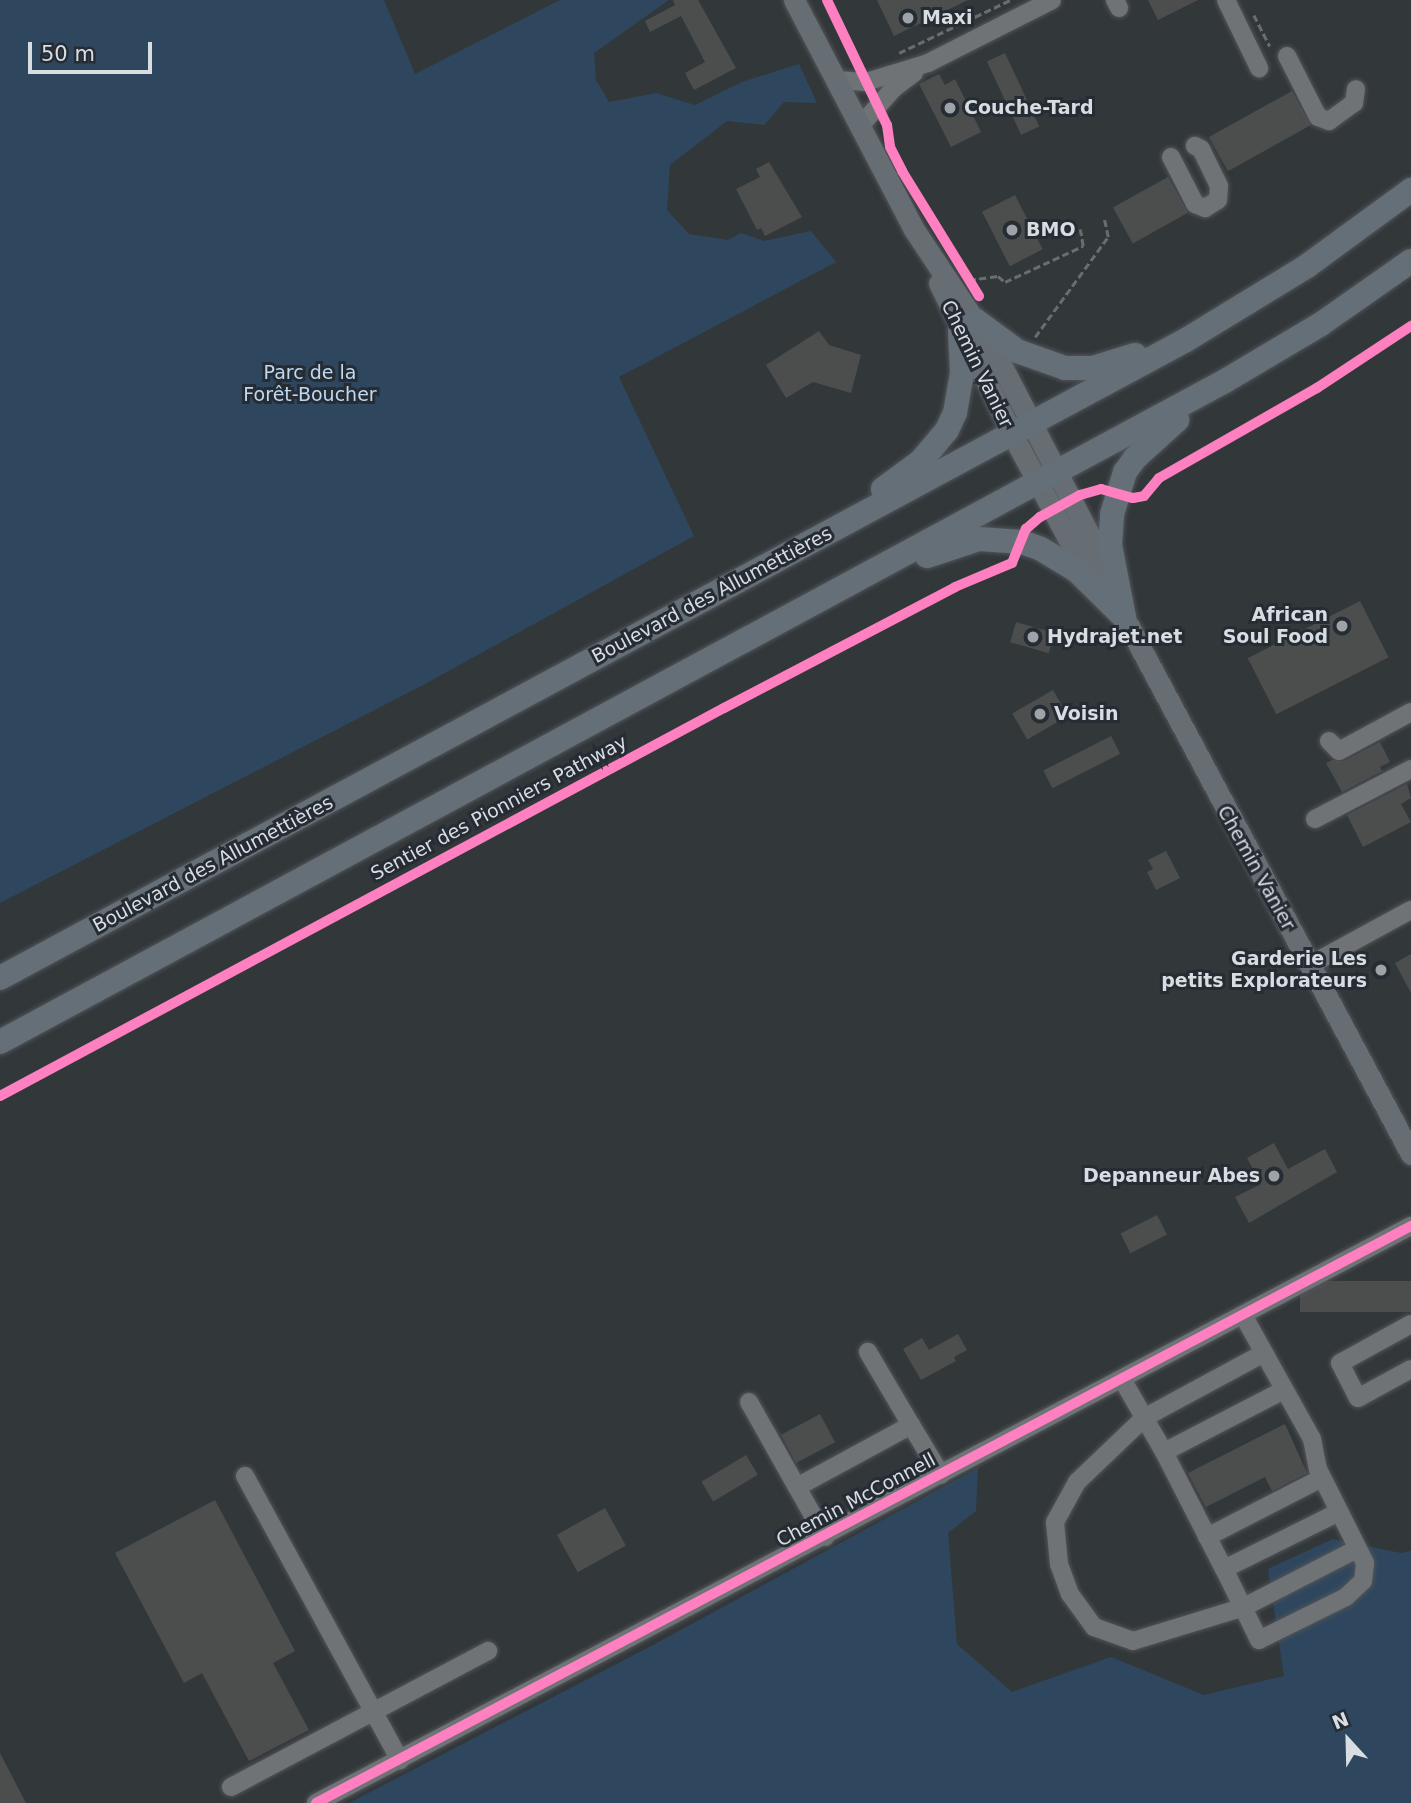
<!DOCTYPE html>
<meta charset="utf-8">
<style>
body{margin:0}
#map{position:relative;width:1411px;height:1803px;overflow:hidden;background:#32373a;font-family:"DejaVu Sans",sans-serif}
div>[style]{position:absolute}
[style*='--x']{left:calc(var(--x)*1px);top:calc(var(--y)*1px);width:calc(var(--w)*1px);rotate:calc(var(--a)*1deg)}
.green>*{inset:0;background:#2f475e}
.building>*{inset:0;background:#4c4e4e;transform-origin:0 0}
.path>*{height:2.5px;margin-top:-1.25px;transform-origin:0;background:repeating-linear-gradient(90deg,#696d6f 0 7px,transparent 0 10.5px)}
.roads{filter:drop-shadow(0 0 2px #515458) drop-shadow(0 0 2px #515458)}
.minor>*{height:18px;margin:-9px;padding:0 9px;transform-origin:9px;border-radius:9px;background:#6f7376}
.major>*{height:21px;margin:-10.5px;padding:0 10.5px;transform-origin:10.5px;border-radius:10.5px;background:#666d73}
.highway>*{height:24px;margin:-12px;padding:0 12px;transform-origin:12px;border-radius:12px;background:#656f77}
.cycleway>*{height:10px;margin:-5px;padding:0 5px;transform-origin:5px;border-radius:5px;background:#ff80c0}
.dots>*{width:19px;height:19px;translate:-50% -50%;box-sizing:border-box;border:4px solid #252c34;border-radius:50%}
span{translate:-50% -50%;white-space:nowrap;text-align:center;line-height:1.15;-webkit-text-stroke:6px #252c34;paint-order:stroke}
.poi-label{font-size:19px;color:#d8dde2;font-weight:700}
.left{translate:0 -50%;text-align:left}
.right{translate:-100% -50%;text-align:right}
.street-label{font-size:19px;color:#d8dde2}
.park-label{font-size:19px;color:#bed8f2}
.north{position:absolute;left:1313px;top:1705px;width:70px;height:70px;-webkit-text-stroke:5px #252c34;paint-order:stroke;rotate:338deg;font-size:19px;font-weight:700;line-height:28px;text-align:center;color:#d8dde2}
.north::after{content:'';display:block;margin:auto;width:24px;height:32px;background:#d8dde2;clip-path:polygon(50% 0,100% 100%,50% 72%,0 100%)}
.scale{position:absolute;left:28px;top:42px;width:124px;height:32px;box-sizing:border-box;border:4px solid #d8dde2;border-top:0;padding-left:9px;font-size:21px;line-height:24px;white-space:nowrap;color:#d8dde2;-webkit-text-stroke:5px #252c34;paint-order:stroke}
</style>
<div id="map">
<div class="green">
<div style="clip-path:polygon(0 0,384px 0,415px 74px,560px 0,669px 0,594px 53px,596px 80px,609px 102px,656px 93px,695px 105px,742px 82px,799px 64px,817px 103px,784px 102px,764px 125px,727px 121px,670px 165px,667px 210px,689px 234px,728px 240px,741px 233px,764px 241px,811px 231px,836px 262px,619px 377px,694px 536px,425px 684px,0 903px)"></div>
<div style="clip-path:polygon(978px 1468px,976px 1511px,948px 1533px,957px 1644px,1012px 1692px,1111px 1657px,1204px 1695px,1284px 1676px,1268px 1569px,1333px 1539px,1401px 1553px,1411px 1551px,1411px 1803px,349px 1803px,655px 1644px)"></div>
</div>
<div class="building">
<div style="clip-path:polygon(673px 0,698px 0,736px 68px,694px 90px,685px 73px,705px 62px,681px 16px,650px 32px,645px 21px,675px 5px)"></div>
<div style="clip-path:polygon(877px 0,968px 0,894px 36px)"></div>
<div style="clip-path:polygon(1148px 0,1198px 0,1158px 20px)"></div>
<div style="left:1005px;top:53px;width:81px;height:20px;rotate:65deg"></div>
<div style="clip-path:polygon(939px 74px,945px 85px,955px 79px,981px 132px,951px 147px,919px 84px)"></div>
<div style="left:1292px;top:91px;width:39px;height:95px;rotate:61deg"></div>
<div style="clip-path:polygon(769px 162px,802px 217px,765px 236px,761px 228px,757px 230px,736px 189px,760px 177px,756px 169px)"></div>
<div style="left:1168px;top:177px;width:41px;height:63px;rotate:61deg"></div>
<div style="left:1015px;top:195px;width:61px;height:37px;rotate:63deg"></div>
<div style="clip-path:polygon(819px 331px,829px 345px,861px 355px,851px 393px,813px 382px,786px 398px,766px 365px)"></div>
<div style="left:1360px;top:601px;width:63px;height:126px;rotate:63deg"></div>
<div style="left:1016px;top:622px;width:40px;height:21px;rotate:16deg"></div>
<div style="left:1053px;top:690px;width:30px;height:47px;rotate:60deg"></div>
<div style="left:1111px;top:736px;width:20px;height:76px;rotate:63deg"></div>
<div style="clip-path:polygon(1380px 742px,1390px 762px,1380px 767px,1382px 771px,1342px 792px,1326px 763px,1332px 760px,1344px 761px)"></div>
<div style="clip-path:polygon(1407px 784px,1411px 798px,1401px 804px,1411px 822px,1363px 847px,1347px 815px)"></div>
<div style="clip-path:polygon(1166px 851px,1180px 878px,1156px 890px,1147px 872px,1153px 869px,1148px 860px)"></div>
<div style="clip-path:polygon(1411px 954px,1411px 993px,1395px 963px)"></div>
<div style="clip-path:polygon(1274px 1143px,1288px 1169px,1325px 1149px,1337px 1172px,1249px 1223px,1235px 1197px,1261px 1184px,1247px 1158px)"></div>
<div style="left:1157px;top:1215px;width:22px;height:41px;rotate:63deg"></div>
<div style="left:1411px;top:1281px;width:31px;height:111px;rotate:90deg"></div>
<div style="clip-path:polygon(958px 1334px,967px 1350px,954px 1357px,956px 1361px,921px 1380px,903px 1349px,922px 1338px,929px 1350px)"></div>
<div style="left:820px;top:1414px;width:32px;height:44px;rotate:62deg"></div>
<div style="clip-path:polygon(1285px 1424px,1307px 1473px,1272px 1491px,1265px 1477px,1206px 1507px,1188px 1473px)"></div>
<div style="left:746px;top:1455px;width:23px;height:52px;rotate:59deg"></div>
<div style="clip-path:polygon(215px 1500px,295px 1651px,273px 1663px,309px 1730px,249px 1761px,202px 1673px,184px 1683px,115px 1553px)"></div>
<div style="left:605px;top:1508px;width:43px;height:55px;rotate:61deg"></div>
<div style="clip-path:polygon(0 1753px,26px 1803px,0 1803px)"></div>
</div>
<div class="path">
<div style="--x:1254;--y:15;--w:35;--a:63"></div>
<div style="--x:899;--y:53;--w:123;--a:-25.5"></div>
<div style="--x:969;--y:280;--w:29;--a:-8"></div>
<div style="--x:998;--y:276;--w:9;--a:41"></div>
<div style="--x:1005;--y:282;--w:86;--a:-24.8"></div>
<div style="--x:1083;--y:246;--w:17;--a:-100"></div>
<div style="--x:1035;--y:337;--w:124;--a:-53.9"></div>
<div style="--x:1108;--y:237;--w:19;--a:-102"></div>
</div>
<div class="roads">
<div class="minor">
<div style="--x:1115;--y:0;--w:9;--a:63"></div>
<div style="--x:1226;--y:0;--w:76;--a:64.1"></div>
<div style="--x:1287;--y:56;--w:68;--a:63.1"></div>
<div style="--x:1318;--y:117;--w:12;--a:20"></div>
<div style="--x:1329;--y:121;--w:31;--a:-36"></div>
<div style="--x:1354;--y:103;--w:14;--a:-82"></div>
<div style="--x:837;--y:80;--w:29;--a:4"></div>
<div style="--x:866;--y:82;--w:65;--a:-17"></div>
<div style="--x:928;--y:63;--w:139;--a:-26.9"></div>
<div style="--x:860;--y:126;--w:51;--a:-48.2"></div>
<div style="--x:894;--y:88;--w:25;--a:-37"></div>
<div style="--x:1171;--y:157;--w:53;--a:62.9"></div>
<div style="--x:1195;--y:204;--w:11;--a:22"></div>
<div style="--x:1205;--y:208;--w:15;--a:-32"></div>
<div style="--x:1218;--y:200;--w:14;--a:-86"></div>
<div style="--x:1219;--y:186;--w:41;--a:-115.9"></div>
<div style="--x:1201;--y:149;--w:7;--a:-153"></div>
<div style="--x:1329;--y:741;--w:14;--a:45"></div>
<div style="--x:1339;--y:751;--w:82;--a:-28.4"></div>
<div style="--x:1315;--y:819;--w:108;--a:-27.5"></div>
<div style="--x:1310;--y:965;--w:115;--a:-28.6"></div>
<div style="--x:1243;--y:1315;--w:142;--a:60.9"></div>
<div style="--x:1312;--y:1439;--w:31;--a:79"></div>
<div style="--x:1318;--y:1469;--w:105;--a:63.4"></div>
<div style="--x:1365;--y:1563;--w:18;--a:96"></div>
<div style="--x:1363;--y:1581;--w:23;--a:137"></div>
<div style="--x:1346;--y:1597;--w:97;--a:153.7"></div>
<div style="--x:1259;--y:1640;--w:79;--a:-116.2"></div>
<div style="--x:1224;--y:1569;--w:128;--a:-26.4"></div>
<div style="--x:1411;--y:1324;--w:81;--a:151.2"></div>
<div style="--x:1340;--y:1363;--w:39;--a:63"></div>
<div style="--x:1358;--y:1398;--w:60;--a:-28.7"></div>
<div style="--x:1264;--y:1353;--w:136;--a:151.6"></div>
<div style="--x:1144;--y:1418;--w:93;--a:136.3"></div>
<div style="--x:1077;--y:1482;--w:46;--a:118.8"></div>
<div style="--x:1055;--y:1522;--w:42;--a:84.6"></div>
<div style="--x:1059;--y:1564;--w:32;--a:70"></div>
<div style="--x:1070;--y:1594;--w:41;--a:54"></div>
<div style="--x:1094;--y:1627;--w:41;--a:19.7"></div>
<div style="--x:1133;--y:1641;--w:116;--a:-17"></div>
<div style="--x:1244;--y:1607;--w:127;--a:-27.2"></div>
<div style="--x:1122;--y:1379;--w:84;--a:60.1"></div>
<div style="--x:1164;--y:1452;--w:135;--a:-27.3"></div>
<div style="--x:749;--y:1402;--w:155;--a:60.6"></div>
<div style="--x:911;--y:1425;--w:58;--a:59"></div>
<div style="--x:1164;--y:1452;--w:131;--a:62.9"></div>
<div style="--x:245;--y:1476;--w:324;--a:61.4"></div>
<div style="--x:797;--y:1487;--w:130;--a:-28.5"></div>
<div style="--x:911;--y:1425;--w:85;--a:-120.5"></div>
<div style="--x:1207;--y:1537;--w:129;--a:-27.2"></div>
<div style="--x:231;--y:1787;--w:291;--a:-27.9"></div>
<div style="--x:316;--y:1803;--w:1238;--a:-27.79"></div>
</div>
<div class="major">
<div style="--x:794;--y:0;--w:257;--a:62.4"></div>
<div style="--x:913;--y:228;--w:143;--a:56.4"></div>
<div style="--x:992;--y:347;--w:232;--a:62.6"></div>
<div style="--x:1099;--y:553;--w:69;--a:68.7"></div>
<div style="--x:1124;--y:617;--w:609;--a:61.88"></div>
<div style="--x:939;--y:283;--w:168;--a:64.2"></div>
<div style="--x:1012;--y:434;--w:144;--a:61.8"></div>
<div style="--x:1080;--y:561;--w:24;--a:52"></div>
</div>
<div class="highway">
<div style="--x:975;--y:320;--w:52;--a:36.4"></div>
<div style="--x:1017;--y:351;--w:51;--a:19.5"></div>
<div style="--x:1065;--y:368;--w:28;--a:0"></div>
<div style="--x:1093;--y:368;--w:44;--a:-17.2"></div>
<div style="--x:883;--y:489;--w:47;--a:-36.4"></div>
<div style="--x:921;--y:461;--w:40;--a:-50"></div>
<div style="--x:947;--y:430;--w:19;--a:-65"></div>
<div style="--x:955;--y:413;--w:41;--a:-80.1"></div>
<div style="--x:962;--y:373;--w:41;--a:-92.8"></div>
<div style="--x:927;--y:556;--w:55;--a:-18.1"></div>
<div style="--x:979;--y:539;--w:43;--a:4"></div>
<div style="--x:1022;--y:542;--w:20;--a:20"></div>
<div style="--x:1041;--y:549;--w:41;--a:31"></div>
<div style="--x:1076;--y:570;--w:67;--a:44.4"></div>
<div style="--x:1124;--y:617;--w:73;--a:-101"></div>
<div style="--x:1110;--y:545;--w:31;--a:-86"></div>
<div style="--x:1112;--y:514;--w:44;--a:-72.8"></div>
<div style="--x:1125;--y:472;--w:17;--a:-54"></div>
<div style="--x:1135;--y:458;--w:57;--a:-42.1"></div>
<div style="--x:0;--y:978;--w:1347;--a:-28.28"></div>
<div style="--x:1186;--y:340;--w:142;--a:-31.4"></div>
<div style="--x:1307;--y:266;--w:129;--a:-36.2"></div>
<div style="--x:0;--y:1042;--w:1392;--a:-28.35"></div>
<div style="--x:1225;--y:381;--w:112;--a:-30.7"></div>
<div style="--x:1321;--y:324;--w:110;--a:-35"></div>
</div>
</div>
<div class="cycleway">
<div style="--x:827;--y:0;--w:139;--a:64.4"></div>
<div style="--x:887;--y:125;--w:22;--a:82"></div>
<div style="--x:890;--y:147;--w:27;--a:63"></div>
<div style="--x:902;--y:171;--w:147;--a:58.4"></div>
<div style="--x:0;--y:1096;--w:821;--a:-28.19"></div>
<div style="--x:724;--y:708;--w:261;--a:-27.6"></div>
<div style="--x:955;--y:587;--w:62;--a:-22.8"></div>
<div style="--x:1012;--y:563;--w:37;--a:-68"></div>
<div style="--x:1026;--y:529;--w:18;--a:-41"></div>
<div style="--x:1040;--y:517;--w:46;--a:-28.8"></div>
<div style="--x:1080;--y:495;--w:22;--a:-16"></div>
<div style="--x:1101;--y:489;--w:33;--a:16"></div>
<div style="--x:1133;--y:498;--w:11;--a:-10"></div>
<div style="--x:1144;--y:496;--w:23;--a:-50"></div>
<div style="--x:1159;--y:478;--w:182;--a:-29.7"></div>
<div style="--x:1317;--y:388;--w:113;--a:-33.4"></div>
<div style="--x:316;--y:1803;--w:1238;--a:-27.79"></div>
</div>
<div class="dots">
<div style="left:908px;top:18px;background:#9ea3a7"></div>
<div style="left:950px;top:108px;background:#9ea3a7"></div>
<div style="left:1012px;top:230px;background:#9ea3a7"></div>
<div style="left:1342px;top:626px;background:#9ea3a7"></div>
<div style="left:1033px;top:637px;background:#9ea3a7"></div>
<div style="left:1040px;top:714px;background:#9ea3a7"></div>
<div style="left:1381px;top:970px;background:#9ea3a7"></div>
<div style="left:1274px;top:1176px;background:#9ea3a7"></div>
</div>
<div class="poi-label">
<span class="left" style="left:922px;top:18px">Maxi</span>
<span class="left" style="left:964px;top:108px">Couche-Tard</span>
<span class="left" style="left:1026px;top:230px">BMO</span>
<span class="right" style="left:1328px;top:626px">African<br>Soul Food</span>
<span class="left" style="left:1047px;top:637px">Hydrajet.net</span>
<span class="left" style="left:1054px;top:714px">Voisin</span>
<span class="right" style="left:1367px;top:970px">Garderie Les<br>petits Explorateurs</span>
<span class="right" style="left:1260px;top:1176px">Depanneur Abes</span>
</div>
<div class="street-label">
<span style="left:977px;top:364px;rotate:64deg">Chemin Vanier</span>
<span style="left:712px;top:595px;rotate:-28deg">Boulevard des Allumettières</span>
<span style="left:499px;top:808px;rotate:-28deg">Sentier des Pionniers Pathway</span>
<span style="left:213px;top:864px;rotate:-28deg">Boulevard des Allumettières</span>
<span style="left:1256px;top:868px;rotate:61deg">Chemin Vanier</span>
<span style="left:856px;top:1500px;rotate:-28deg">Chemin McConnell</span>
</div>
<div class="park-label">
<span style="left:310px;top:384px">Parc de la<br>Forêt-Boucher</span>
</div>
<div class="north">N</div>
<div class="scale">50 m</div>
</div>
